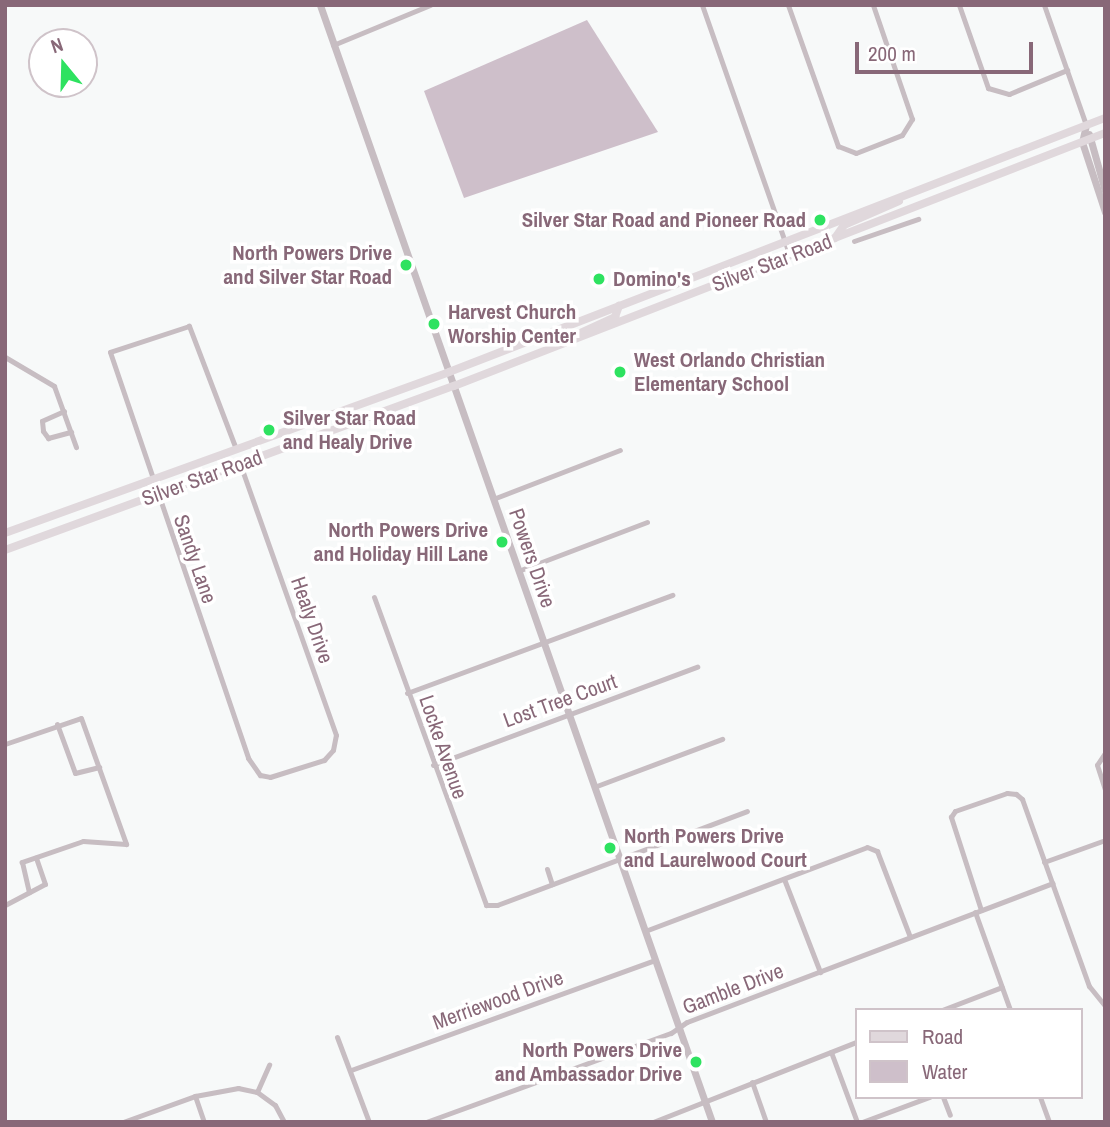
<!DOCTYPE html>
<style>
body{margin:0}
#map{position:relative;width:1110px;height:1127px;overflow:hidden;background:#f7f9f9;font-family:"Archivo Narrow",sans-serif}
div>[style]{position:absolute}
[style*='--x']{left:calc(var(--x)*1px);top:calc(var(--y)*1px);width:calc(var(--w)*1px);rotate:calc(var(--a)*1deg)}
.water>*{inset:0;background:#cebfca}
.minor>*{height:5px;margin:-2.5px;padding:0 2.5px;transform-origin:2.5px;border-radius:2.5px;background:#c7bdc2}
.tertiary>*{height:7px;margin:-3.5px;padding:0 3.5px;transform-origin:3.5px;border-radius:3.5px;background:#c7bdc2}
.secondary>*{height:8px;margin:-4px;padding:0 4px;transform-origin:4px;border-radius:4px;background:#e0d8dc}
.dots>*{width:19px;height:19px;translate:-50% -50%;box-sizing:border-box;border:4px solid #fff;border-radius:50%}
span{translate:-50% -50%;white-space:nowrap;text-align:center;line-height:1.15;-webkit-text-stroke:7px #fff;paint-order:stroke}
.poi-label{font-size:21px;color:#886878;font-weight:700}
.right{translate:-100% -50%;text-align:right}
.left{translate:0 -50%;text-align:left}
.street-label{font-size:21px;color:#886878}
.frame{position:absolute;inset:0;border:7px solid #886878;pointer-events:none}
.legend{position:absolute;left:855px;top:1008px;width:228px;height:91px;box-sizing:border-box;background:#fff;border:2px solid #cfc3c9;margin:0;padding:9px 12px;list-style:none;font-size:21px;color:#886878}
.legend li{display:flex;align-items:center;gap:14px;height:35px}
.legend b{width:35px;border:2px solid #cfc3c9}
.north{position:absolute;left:28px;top:28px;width:70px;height:70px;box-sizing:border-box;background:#fff;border:2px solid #cfc3c9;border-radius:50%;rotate:341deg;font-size:19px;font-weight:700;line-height:28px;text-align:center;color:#886878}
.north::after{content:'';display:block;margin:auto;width:24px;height:32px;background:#2ee260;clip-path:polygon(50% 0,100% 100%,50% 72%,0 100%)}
.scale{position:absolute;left:855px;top:42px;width:178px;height:32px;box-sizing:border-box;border:4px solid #886878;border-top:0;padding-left:9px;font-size:21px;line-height:24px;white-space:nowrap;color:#886878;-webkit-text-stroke:5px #fff;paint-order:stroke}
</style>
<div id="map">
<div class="water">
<div style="clip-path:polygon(587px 20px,658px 132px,464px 198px,424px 91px)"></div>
</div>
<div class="minor">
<div style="--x:702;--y:5;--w:266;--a:70.7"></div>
<div style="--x:788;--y:5;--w:150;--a:70.5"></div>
<div style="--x:838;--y:146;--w:19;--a:21"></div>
<div style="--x:856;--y:153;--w:49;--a:-21.4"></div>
<div style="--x:902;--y:135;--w:19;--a:-58"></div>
<div style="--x:912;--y:119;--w:120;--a:-108.9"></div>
<div style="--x:959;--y:5;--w:88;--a:70.7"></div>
<div style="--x:988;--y:88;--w:22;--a:16"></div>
<div style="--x:1009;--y:94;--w:63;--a:-22.5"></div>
<div style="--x:1044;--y:5;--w:127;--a:70.7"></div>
<div style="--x:333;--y:45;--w:105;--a:-22.4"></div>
<div style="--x:854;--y:241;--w:68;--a:-19"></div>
<div style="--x:5;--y:357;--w:57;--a:30.6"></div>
<div style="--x:54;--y:386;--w:65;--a:70.2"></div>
<div style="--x:64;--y:411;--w:24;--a:156"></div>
<div style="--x:42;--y:421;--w:10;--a:84"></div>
<div style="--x:43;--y:431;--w:9;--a:54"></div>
<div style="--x:48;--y:438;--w:24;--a:-15"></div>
<div style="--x:236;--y:449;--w:132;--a:-110.9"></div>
<div style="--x:189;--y:326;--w:83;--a:161.8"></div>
<div style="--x:110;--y:352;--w:429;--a:71.2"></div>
<div style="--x:248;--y:758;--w:21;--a:55"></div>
<div style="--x:260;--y:775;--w:10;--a:11"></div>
<div style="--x:270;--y:777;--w:57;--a:-17.5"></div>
<div style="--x:324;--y:760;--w:13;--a:-48"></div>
<div style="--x:333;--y:750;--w:15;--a:-79"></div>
<div style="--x:336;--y:735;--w:288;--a:-109.5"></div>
<div style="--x:493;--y:499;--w:136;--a:-21.1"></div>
<div style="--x:518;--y:571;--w:138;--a:-20.8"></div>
<div style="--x:374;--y:597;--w:328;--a:70"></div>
<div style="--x:486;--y:905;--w:11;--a:0"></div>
<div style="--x:497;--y:905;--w:267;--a:-20.6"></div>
<div style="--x:407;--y:693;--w:283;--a:-20.3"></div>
<div style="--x:57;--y:724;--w:52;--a:69.8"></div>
<div style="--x:75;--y:773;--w:25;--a:-14"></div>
<div style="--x:5;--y:744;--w:80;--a:-18.9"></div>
<div style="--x:81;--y:718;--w:134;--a:70.3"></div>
<div style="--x:126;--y:844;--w:43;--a:-176"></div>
<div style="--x:83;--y:841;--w:65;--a:161"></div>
<div style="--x:22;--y:862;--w:31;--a:77"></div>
<div style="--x:1105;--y:753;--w:14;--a:124"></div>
<div style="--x:1097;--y:765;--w:26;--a:72"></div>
<div style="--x:433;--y:765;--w:282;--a:-20.4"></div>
<div style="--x:594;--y:787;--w:137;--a:-20.6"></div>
<div style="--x:1044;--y:862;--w:65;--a:-19.8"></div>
<div style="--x:547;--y:869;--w:16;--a:72"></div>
<div style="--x:784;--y:879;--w:100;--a:68.8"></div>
<div style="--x:5;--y:905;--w:45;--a:-27.7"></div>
<div style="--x:45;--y:884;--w:28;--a:-109"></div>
<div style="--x:981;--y:910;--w:98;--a:-107.9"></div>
<div style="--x:951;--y:817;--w:7;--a:-56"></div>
<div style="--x:955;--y:811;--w:55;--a:-19.1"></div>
<div style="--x:1007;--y:793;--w:9;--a:6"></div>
<div style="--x:1016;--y:794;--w:8;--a:40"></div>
<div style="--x:1022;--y:799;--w:199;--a:70.3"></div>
<div style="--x:1089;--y:986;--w:26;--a:51"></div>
<div style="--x:975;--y:912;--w:104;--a:70.3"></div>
<div style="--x:645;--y:931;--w:237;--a:-20.7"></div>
<div style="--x:867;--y:847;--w:11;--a:22"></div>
<div style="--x:877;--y:851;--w:92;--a:69"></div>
<div style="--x:942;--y:1010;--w:64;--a:-21"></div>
<div style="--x:337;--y:1037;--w:91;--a:69.4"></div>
<div style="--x:831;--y:1052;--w:75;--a:69.6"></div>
<div style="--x:351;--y:1070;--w:323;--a:-19.9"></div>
<div style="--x:752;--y:1082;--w:42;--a:70.7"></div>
<div style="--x:257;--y:1092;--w:30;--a:-66"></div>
<div style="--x:195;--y:1096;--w:28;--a:71"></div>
<div style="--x:943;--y:1097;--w:19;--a:69"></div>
<div style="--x:1040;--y:1097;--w:27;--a:70"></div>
<div style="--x:123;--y:1122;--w:77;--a:-19.9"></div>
<div style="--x:195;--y:1096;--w:44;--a:-10.5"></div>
<div style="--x:238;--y:1088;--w:19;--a:12"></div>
<div style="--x:257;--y:1092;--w:22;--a:36"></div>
<div style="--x:275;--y:1105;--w:19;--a:62"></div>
<div style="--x:426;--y:1122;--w:261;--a:-20"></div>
<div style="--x:671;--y:1033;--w:19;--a:-35"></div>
<div style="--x:687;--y:1022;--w:391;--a:-20.8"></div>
<div style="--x:653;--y:1122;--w:218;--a:-21.5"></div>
<div style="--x:862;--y:1122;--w:72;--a:-20.5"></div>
</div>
<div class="tertiary">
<div style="--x:320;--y:5;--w:1184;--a:70.66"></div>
<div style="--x:1086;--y:125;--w:17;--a:103"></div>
<div style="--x:1082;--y:142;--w:74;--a:71.8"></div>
<div style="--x:1089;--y:134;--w:59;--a:74.3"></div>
</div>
<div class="secondary">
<div style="--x:835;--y:238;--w:16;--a:-55"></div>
<div style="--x:844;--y:225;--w:60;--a:-23.6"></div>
<div style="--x:561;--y:342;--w:60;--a:-24.8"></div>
<div style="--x:615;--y:317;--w:12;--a:-70"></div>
<div style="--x:5;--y:533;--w:472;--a:-19.9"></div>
<div style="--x:449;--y:372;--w:703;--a:-21.17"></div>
<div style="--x:5;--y:550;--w:478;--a:-20.1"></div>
<div style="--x:454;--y:386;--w:698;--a:-21.24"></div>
</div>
<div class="dots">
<div style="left:820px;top:220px;background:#2ee260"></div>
<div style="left:406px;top:265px;background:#2ee260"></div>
<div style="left:599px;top:279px;background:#2ee260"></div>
<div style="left:434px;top:324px;background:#2ee260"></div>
<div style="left:620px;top:372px;background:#2ee260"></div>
<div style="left:269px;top:430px;background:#2ee260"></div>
<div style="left:502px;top:542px;background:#2ee260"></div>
<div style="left:610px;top:848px;background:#2ee260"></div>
<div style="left:696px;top:1062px;background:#2ee260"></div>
</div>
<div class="poi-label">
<span class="right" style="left:806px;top:220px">Silver Star Road and Pioneer Road</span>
<span class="right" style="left:392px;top:265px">North Powers Drive<br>and Silver Star Road</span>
<span class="left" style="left:613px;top:279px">Domino's</span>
<span class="left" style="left:448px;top:324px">Harvest Church<br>Worship Center</span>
<span class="left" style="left:634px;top:372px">West Orlando Christian<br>Elementary School</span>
<span class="left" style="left:283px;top:430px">Silver Star Road<br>and Healy Drive</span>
<span class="right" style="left:488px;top:542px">North Powers Drive<br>and Holiday Hill Lane</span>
<span class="left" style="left:624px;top:848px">North Powers Drive<br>and Laurelwood Court</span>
<span class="right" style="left:682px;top:1062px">North Powers Drive<br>and Ambassador Drive</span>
</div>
<div class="street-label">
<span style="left:772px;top:263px;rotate:-21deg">Silver Star Road</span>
<span style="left:202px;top:478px;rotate:-20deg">Silver Star Road</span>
<span style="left:532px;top:558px;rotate:71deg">Powers Drive</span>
<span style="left:195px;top:559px;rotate:71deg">Sandy Lane</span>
<span style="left:312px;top:620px;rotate:71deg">Healy Drive</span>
<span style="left:560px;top:701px;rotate:-20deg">Lost Tree Court</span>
<span style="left:443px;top:747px;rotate:71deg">Locke Avenue</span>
<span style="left:733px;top:989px;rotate:-21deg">Gamble Drive</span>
<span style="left:498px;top:1000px;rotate:-20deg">Merriewood Drive</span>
</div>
<div class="frame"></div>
<ul class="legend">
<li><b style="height:9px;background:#e0d8dc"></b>Road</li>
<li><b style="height:19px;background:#cebfca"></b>Water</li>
</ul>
<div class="north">N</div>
<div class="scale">200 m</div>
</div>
